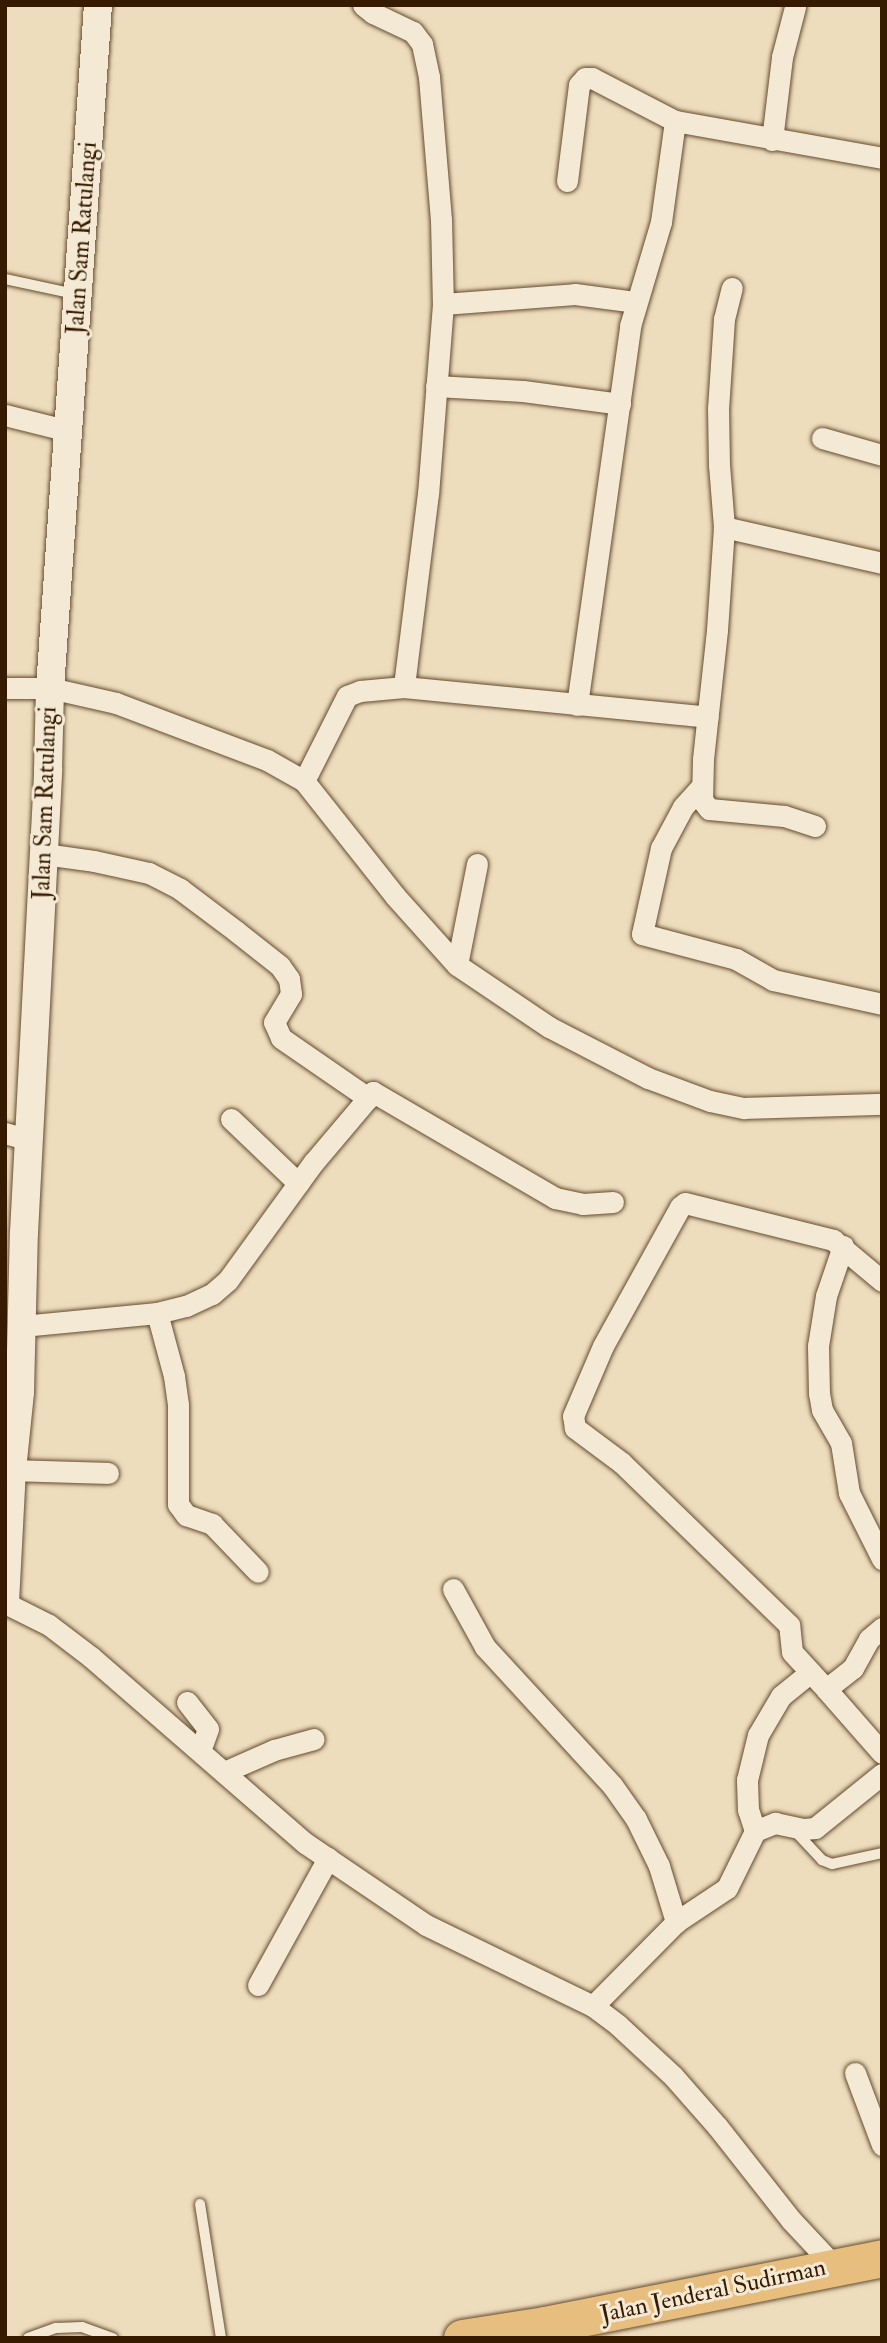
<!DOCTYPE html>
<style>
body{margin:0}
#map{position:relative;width:887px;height:2343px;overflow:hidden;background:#eeddbd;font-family:"IM FELL Double Pica",serif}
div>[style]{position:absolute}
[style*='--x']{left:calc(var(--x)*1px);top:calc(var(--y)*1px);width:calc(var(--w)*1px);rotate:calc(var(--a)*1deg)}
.roads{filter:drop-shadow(0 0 2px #644c2f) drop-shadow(0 0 2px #644c2f)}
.service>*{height:10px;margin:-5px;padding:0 5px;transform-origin:5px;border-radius:5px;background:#f4e9d4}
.minor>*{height:21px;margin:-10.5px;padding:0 10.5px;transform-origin:10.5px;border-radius:10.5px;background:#f4e9d4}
.tertiary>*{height:28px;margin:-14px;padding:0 14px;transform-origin:14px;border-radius:14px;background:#f4e9d4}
.trunk>*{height:37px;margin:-18.5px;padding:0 18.5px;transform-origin:18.5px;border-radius:18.5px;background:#e7be7e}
span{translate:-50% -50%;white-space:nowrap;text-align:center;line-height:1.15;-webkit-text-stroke:6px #f4e9d4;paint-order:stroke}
.street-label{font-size:24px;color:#361b00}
.frame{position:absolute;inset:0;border:7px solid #361b00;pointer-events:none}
</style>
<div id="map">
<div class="roads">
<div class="service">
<div style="--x:5;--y:279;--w:72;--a:12.1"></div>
<div style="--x:795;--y:1831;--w:40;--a:47"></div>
<div style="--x:822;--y:1860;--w:11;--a:22"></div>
<div style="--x:832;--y:1864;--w:51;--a:-12.4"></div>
<div style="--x:200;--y:2204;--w:136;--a:81.1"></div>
<div style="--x:28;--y:2338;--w:30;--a:-20"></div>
<div style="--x:56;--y:2328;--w:26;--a:-2"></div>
<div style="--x:82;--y:2327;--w:33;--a:20"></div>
</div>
<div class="minor">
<div style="--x:363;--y:5;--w:13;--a:39"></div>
<div style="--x:373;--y:13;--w:44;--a:25.4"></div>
<div style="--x:413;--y:32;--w:15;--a:53"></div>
<div style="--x:422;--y:44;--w:34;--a:78"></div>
<div style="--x:429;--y:77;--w:143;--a:85.2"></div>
<div style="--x:441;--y:219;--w:85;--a:88.7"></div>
<div style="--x:443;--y:304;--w:190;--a:94.5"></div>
<div style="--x:428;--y:493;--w:195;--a:97.1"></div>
<div style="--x:772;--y:140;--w:84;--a:-83.1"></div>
<div style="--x:782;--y:57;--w:52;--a:-75.4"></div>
<div style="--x:567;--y:181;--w:97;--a:-82.9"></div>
<div style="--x:579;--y:85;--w:9;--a:-49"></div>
<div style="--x:585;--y:78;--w:7;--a:0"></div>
<div style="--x:592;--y:78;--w:93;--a:27.4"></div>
<div style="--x:443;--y:304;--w:132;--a:-4.3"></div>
<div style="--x:575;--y:294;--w:62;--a:7.5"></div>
<div style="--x:436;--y:386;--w:87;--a:3.3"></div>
<div style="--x:523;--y:391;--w:98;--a:7.6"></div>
<div style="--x:5;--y:415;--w:66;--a:14"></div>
<div style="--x:822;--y:438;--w:62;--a:15.8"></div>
<div style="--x:724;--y:527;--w:62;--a:-94.6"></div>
<div style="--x:719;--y:465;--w:56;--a:-91"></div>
<div style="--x:718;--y:409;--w:90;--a:-86.2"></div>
<div style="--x:724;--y:319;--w:32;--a:-76"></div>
<div style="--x:5;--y:688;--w:45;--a:0"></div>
<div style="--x:50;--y:688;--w:68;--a:12.8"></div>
<div style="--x:116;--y:703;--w:161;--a:20.7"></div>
<div style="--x:267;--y:760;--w:43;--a:29.6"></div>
<div style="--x:304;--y:781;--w:147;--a:51.6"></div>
<div style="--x:395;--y:896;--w:93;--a:48.1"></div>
<div style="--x:457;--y:965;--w:111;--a:34"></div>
<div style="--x:549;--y:1027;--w:111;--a:27.3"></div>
<div style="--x:648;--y:1078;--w:66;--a:20.4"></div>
<div style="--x:710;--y:1101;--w:35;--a:12"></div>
<div style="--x:744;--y:1108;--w:138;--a:-1.7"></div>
<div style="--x:577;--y:705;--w:383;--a:-82"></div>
<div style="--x:630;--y:326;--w:109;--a:-73.4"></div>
<div style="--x:661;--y:222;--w:102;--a:-82.1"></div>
<div style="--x:675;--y:121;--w:210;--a:10.1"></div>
<div style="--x:304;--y:781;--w:95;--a:-63.2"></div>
<div style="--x:347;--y:696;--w:14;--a:-21"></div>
<div style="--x:360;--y:691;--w:44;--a:-5.2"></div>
<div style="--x:404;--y:687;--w:305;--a:5.6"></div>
<div style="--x:701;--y:787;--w:27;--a:132"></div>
<div style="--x:683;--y:807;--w:47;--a:118.2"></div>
<div style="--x:661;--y:848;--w:88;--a:102.5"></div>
<div style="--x:642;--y:934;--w:97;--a:14.9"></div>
<div style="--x:736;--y:959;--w:43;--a:29.6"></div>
<div style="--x:773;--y:980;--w:112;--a:12.4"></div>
<div style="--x:815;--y:826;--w:33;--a:-162"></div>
<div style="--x:784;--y:816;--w:75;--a:-174.7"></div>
<div style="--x:709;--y:809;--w:11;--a:-128"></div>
<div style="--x:702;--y:800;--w:41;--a:-88.6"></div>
<div style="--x:703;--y:759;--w:130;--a:-83.8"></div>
<div style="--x:717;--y:630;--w:103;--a:-86.1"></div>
<div style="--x:724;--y:527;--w:162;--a:12.8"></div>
<div style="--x:44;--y:854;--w:50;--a:8"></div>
<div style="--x:94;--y:861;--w:56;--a:12.3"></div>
<div style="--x:149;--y:873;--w:35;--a:27"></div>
<div style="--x:180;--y:889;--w:71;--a:37"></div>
<div style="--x:237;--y:932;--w:55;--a:38.3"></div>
<div style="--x:280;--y:966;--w:16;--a:55"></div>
<div style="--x:289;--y:979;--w:15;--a:82"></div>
<div style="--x:291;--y:994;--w:33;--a:121"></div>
<div style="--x:274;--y:1022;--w:17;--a:66"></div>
<div style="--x:281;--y:1038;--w:106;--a:34.6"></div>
<div style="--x:457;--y:965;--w:103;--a:-78.8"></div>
<div style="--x:231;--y:1119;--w:93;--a:43.7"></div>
<div style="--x:5;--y:1133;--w:26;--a:16"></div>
<div style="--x:843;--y:1246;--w:53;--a:108.8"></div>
<div style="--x:826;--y:1296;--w:51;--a:99.1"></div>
<div style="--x:818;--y:1346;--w:47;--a:88.8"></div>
<div style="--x:819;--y:1393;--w:17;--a:80"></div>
<div style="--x:822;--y:1410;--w:38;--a:60"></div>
<div style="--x:841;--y:1443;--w:51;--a:80.9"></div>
<div style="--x:849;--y:1493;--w:74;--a:63.4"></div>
<div style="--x:157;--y:1313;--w:65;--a:74.9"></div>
<div style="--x:174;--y:1376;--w:29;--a:82"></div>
<div style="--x:178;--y:1405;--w:99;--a:90"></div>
<div style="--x:178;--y:1504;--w:14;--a:54"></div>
<div style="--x:186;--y:1515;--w:28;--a:19"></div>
<div style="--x:212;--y:1524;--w:66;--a:46.2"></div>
<div style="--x:22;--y:1326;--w:136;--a:-5.5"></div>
<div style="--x:157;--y:1313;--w:30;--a:-14"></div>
<div style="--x:186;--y:1306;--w:29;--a:-25"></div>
<div style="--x:212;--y:1294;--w:21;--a:-41"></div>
<div style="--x:228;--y:1280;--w:145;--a:-54"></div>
<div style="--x:313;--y:1163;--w:93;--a:-49.8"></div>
<div style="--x:373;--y:1092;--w:211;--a:30.2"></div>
<div style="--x:555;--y:1198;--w:29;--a:12"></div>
<div style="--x:583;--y:1204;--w:30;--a:-4"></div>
<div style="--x:12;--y:1470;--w:96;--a:1.8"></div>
<div style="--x:453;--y:1589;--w:66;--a:61.1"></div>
<div style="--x:485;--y:1647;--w:188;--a:47.4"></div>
<div style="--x:612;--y:1785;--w:42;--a:54.8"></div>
<div style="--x:636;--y:1819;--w:52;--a:63.9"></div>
<div style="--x:659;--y:1866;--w:59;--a:73.1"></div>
<div style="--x:5;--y:1603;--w:49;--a:26.6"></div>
<div style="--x:49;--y:1625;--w:53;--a:37.3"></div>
<div style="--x:91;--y:1657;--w:284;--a:41"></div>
<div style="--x:305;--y:1843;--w:146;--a:34.1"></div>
<div style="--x:426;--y:1925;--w:186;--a:25.9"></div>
<div style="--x:593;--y:2006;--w:31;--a:37"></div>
<div style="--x:618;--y:2025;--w:75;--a:42.8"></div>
<div style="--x:673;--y:2076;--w:67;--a:48.7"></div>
<div style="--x:717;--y:2126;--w:120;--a:51.8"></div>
<div style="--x:791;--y:2220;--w:63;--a:46.9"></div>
<div style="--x:882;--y:1628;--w:17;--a:140"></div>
<div style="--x:869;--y:1639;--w:33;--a:119"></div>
<div style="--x:853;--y:1668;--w:34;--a:142"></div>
<div style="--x:826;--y:1689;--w:85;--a:48.8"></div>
<div style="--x:826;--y:1689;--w:50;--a:-132.6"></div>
<div style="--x:792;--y:1652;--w:27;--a:-96"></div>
<div style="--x:789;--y:1625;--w:233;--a:-135.9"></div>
<div style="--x:622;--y:1463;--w:59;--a:-143.3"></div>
<div style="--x:575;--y:1428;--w:12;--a:-99"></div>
<div style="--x:573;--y:1416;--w:76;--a:-66.8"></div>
<div style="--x:603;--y:1346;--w:159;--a:-61"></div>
<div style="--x:680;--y:1207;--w:6;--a:-39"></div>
<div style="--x:685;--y:1203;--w:153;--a:14"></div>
<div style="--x:833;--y:1240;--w:64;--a:39.9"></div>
<div style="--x:187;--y:1702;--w:34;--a:52"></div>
<div style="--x:208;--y:1729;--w:23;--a:110"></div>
<div style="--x:224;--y:1772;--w:55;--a:-23.7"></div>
<div style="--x:274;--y:1750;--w:41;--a:-15.4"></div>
<div style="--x:755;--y:1831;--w:22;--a:-108"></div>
<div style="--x:748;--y:1810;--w:30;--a:-92"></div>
<div style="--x:747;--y:1780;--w:46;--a:-76.3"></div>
<div style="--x:758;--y:1735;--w:45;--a:-59.5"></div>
<div style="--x:781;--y:1696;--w:36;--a:-39"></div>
<div style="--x:258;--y:1985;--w:145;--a:-61.1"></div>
<div style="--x:593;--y:2006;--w:118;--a:-45.3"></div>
<div style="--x:676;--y:1922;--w:61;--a:-33.7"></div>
<div style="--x:727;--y:1888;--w:64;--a:-63.8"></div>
<div style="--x:755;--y:1831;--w:22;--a:-22"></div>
<div style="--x:775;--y:1823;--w:30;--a:12"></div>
<div style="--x:804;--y:1829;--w:11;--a:-5"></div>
<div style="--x:815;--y:1828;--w:86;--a:-38.9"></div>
<div style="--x:855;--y:2073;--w:77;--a:69.4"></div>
</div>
<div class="tertiary">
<div style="--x:5;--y:1602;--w:132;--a:-87"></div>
<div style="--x:12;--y:1470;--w:78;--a:-84.1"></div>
<div style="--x:20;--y:1392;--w:159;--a:-88.6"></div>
<div style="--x:24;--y:1233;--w:464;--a:-87"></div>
<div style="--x:48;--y:770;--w:82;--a:-88.6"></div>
<div style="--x:50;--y:688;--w:685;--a:-85.98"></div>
</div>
<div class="trunk">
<div style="--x:462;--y:2338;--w:84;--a:-8.9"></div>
<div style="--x:545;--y:2325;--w:344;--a:-11.2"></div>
</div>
</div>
<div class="street-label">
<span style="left:82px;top:238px;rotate:-86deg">Jalan Sam Ratulangi</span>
<span style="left:45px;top:803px;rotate:-88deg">Jalan Sam Ratulangi</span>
<span style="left:713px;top:2291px;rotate:-12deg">Jalan Jenderal Sudirman</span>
</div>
<div class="frame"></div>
</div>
